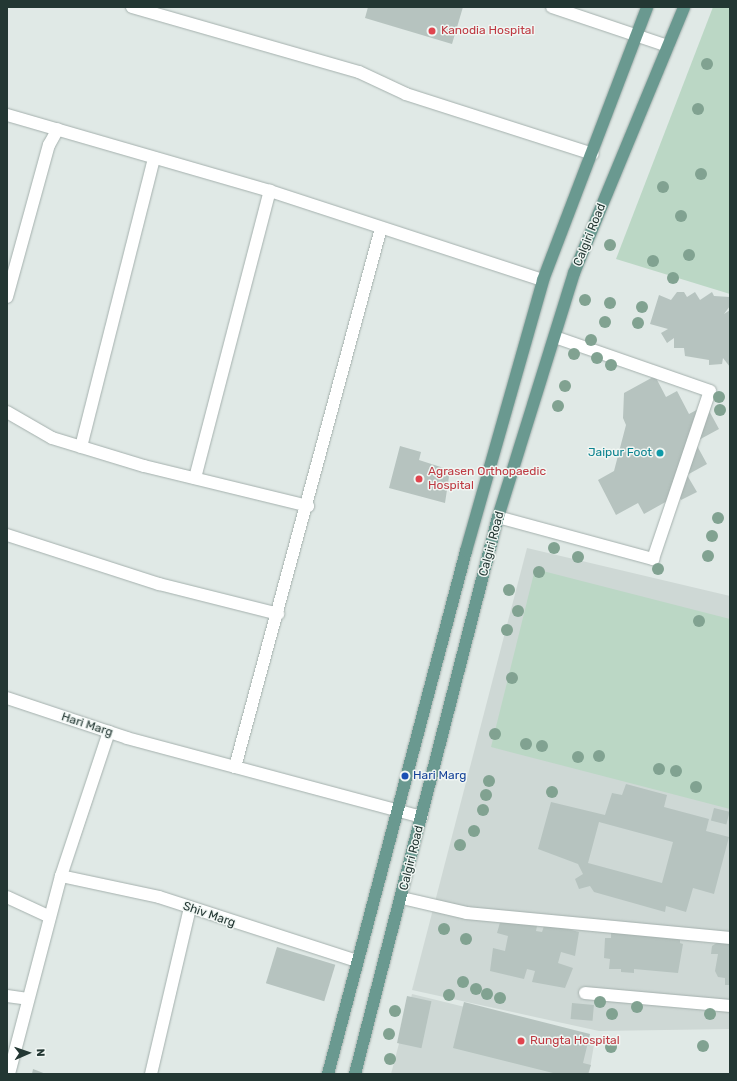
<!DOCTYPE html>
<style>
body{margin:0}
#map{position:relative;width:737px;height:1081px;overflow:hidden;background:#e0e9e6;font-family:Rubik,sans-serif}
div>[style]{position:absolute}
[style*='--x']{left:calc(var(--x)*1px);top:calc(var(--y)*1px);width:calc(var(--w)*1px);rotate:calc(var(--a)*1deg)}
.built>*{inset:0;background:#ced8d5}
.green>*{inset:0;background:#bbd7c5}
.building>*{inset:0;background:#b6c3bf;transform-origin:0 0}
.roads{filter:drop-shadow(0 0 1px #a4b0ad) drop-shadow(0 0 1px #a4b0ad)}
.minor>*{height:12px;margin:-6px;padding:0 6px;transform-origin:6px;border-radius:6px;background:#fff}
.major>*{height:12px;margin:-6px;padding:0 6px;transform-origin:6px;border-radius:6px;background:#6a9990}
.trees>*{width:12px;height:12px;margin:-6px;border-radius:50%;background:#81a291}
.dots>*{width:11px;height:11px;translate:-50% -50%;box-sizing:border-box;border:2px solid #f0f6f3;border-radius:50%}
span{translate:-50% -50%;white-space:nowrap;text-align:center;line-height:1.15;-webkit-text-stroke:3px #f0f6f3;paint-order:stroke}
.health-label{font-size:12px;color:#be3a42}
.left{translate:0 -50%;text-align:left}
.street-label{font-size:12px;color:#233733}
.culture-label{font-size:12px;color:#0d838f}
.right{translate:-100% -50%;text-align:right}
.transit-label{font-size:12px;color:#164399}
.frame{position:absolute;inset:0;border:8px solid #233733;pointer-events:none}
.north{position:absolute;left:8px;top:1033px;width:40px;height:40px;-webkit-text-stroke:3px #f0f6f3;paint-order:stroke;rotate:88deg;font-size:11px;font-weight:700;line-height:16px;text-align:center;color:#233733}
.north::after{content:'';display:block;margin:auto;width:14px;height:18px;background:#233733;clip-path:polygon(50% 0,100% 100%,50% 72%,0 100%)}
</style>
<div id="map">
<div class="built">
<div style="clip-path:polygon(527px 548px,730px 596px,730px 1029px,599px 1031px,412px 990px)"></div>
<div style="clip-path:polygon(412px 994px,595px 1039px,589px 1074px,391px 1074px)"></div>
</div>
<div class="green">
<div style="clip-path:polygon(713px 7px,730px 7px,730px 294px,616px 259px)"></div>
<div style="clip-path:polygon(535px 569px,730px 619px,730px 809px,491px 747px)"></div>
</div>
<div class="building">
<div style="clip-path:polygon(368px 7px,463px 7px,452px 44px,365px 18px)"></div>
<div style="clip-path:polygon(677px 292px,684px 292px,687px 297px,695px 292px,700px 300px,712px 292px,714px 296px,730px 297px,730px 306px,724px 314px,730px 310px,730px 367px,723px 358px,722px 364px,709px 365px,709px 360px,685px 356px,684px 348px,674px 348px,674px 338px,667px 343px,661px 333px,668px 329px,650px 324px,659px 295px,671px 300px)"></div>
<div style="clip-path:polygon(655px 376px,666px 397px,677px 391px,689px 414px,706px 405px,719px 429px,695px 442px,707px 464px,687px 475px,697px 492px,681px 500px,678px 495px,644px 514px,638px 503px,616px 515px,598px 480px,614px 471px,626px 425px,623px 418px,624px 393px)"></div>
<div style="clip-path:polygon(400px 446px,421px 452px,419px 460px,450px 470px,445px 503px,389px 488px)"></div>
<div style="clip-path:polygon(evenodd,626px 784px,667px 795px,664px 807px,709px 819px,706px 831px,729px 837px,714px 894px,693px 888px,686px 912px,666px 906px,665px 912px,594px 892px,590px 886px,579px 889px,575px 879px,583px 874px,578px 864px,538px 849px,551px 802px,605px 815px,612px 793px,622px 795px,626px 784px,599px 822px,673px 842px,662px 883px,588px 863px,599px 822px)"></div>
<div style="left:714px;top:808px;width:16px;height:13px;rotate:14deg"></div>
<div style="clip-path:polygon(503px 912px,538px 921px,536px 931px,542px 932px,545px 923px,579px 932px,575px 956px,561px 952px,558px 963px,573px 968px,565px 988px,532px 982px,535px 971px,527px 969px,524px 979px,490px 971px,493px 948px,505px 951px,508px 936px,497px 933px)"></div>
<div style="clip-path:polygon(611px 927px,680px 930px,680px 943px,683px 944px,678px 973px,634px 969px,634px 973px,621px 972px,621px 969px,609px 969px,610px 959px,604px 958px,605px 938px,611px 938px)"></div>
<div style="clip-path:polygon(730px 934px,730px 985px,725px 985px,725px 978px,718px 977px,715px 971px,718px 954px,711px 954px,712px 946px)"></div>
<div style="left:277px;top:947px;width:61px;height:38px;rotate:17deg"></div>
<div style="left:407px;top:996px;width:25px;height:48px;rotate:12deg"></div>
<div style="clip-path:polygon(464px 1002px,590px 1034px,583px 1063px,591px 1065px,588px 1074px,557px 1074px,453px 1048px)"></div>
<div style="left:572px;top:1003px;width:22px;height:16px;rotate:5deg"></div>
<div style="clip-path:polygon(33px 1069px,46px 1074px,32px 1074px)"></div>
</div>
<div class="roads">
<div class="minor">
<div style="--x:132;--y:7;--w:236;--a:16"></div>
<div style="--x:359;--y:72;--w:52;--a:25.1"></div>
<div style="--x:406;--y:94;--w:196;--a:17.8"></div>
<div style="--x:552;--y:7;--w:122;--a:18.6"></div>
<div style="--x:7;--y:115;--w:274;--a:16.1"></div>
<div style="--x:270;--y:191;--w:287;--a:18.1"></div>
<div style="--x:7;--y:297;--w:158;--a:-74.6"></div>
<div style="--x:49;--y:145;--w:18;--a:-61"></div>
<div style="--x:7;--y:412;--w:52;--a:30"></div>
<div style="--x:52;--y:438;--w:96;--a:16.9"></div>
<div style="--x:144;--y:466;--w:169;--a:13.7"></div>
<div style="--x:81;--y:447;--w:298;--a:-75.8"></div>
<div style="--x:195;--y:478;--w:297;--a:-75.4"></div>
<div style="--x:498;--y:517;--w:161;--a:15.2"></div>
<div style="--x:653;--y:559;--w:177;--a:-71.3"></div>
<div style="--x:710;--y:391;--w:164;--a:-160.8"></div>
<div style="--x:7;--y:535;--w:160;--a:17.9"></div>
<div style="--x:159;--y:584;--w:123;--a:14.1"></div>
<div style="--x:7;--y:698;--w:126;--a:18.4"></div>
<div style="--x:127;--y:738;--w:305;--a:15"></div>
<div style="--x:235;--y:767;--w:558;--a:-74.84"></div>
<div style="--x:61;--y:876;--w:100;--a:12.1"></div>
<div style="--x:159;--y:897;--w:208;--a:17.9"></div>
<div style="--x:7;--y:897;--w:47;--a:24.9"></div>
<div style="--x:402;--y:898;--w:67;--a:13"></div>
<div style="--x:467;--y:913;--w:264;--a:5.4"></div>
<div style="--x:585;--y:993;--w:146;--a:5.1"></div>
<div style="--x:7;--y:996;--w:21;--a:8"></div>
<div style="--x:9;--y:1074;--w:205;--a:-75.3"></div>
<div style="--x:61;--y:876;--w:152;--a:-71.6"></div>
<div style="--x:151;--y:1074;--w:171;--a:-76.8"></div>
</div>
<div class="major">
<div style="--x:328;--y:1074;--w:541;--a:-75.22"></div>
<div style="--x:466;--y:551;--w:282;--a:-74.1"></div>
<div style="--x:543;--y:280;--w:292;--a:-69.1"></div>
<div style="--x:355;--y:1074;--w:575;--a:-75.6"></div>
<div style="--x:498;--y:517;--w:256;--a:-72.7"></div>
<div style="--x:574;--y:273;--w:288;--a:-67.5"></div>
</div>
</div>
<div class="trees">
<div style="left:707px;top:64px"></div>
<div style="left:698px;top:109px"></div>
<div style="left:701px;top:174px"></div>
<div style="left:663px;top:187px"></div>
<div style="left:681px;top:216px"></div>
<div style="left:610px;top:245px"></div>
<div style="left:689px;top:255px"></div>
<div style="left:653px;top:261px"></div>
<div style="left:673px;top:278px"></div>
<div style="left:585px;top:300px"></div>
<div style="left:610px;top:303px"></div>
<div style="left:642px;top:307px"></div>
<div style="left:605px;top:322px"></div>
<div style="left:638px;top:323px"></div>
<div style="left:591px;top:340px"></div>
<div style="left:574px;top:354px"></div>
<div style="left:597px;top:358px"></div>
<div style="left:611px;top:365px"></div>
<div style="left:565px;top:386px"></div>
<div style="left:719px;top:397px"></div>
<div style="left:558px;top:406px"></div>
<div style="left:720px;top:410px"></div>
<div style="left:718px;top:518px"></div>
<div style="left:712px;top:536px"></div>
<div style="left:554px;top:548px"></div>
<div style="left:708px;top:556px"></div>
<div style="left:578px;top:557px"></div>
<div style="left:658px;top:569px"></div>
<div style="left:539px;top:572px"></div>
<div style="left:509px;top:590px"></div>
<div style="left:518px;top:611px"></div>
<div style="left:699px;top:621px"></div>
<div style="left:507px;top:630px"></div>
<div style="left:512px;top:678px"></div>
<div style="left:495px;top:734px"></div>
<div style="left:526px;top:744px"></div>
<div style="left:542px;top:746px"></div>
<div style="left:599px;top:756px"></div>
<div style="left:578px;top:757px"></div>
<div style="left:659px;top:769px"></div>
<div style="left:676px;top:771px"></div>
<div style="left:489px;top:781px"></div>
<div style="left:696px;top:787px"></div>
<div style="left:552px;top:792px"></div>
<div style="left:486px;top:795px"></div>
<div style="left:483px;top:810px"></div>
<div style="left:474px;top:831px"></div>
<div style="left:460px;top:845px"></div>
<div style="left:444px;top:929px"></div>
<div style="left:466px;top:939px"></div>
<div style="left:463px;top:982px"></div>
<div style="left:476px;top:989px"></div>
<div style="left:487px;top:994px"></div>
<div style="left:449px;top:995px"></div>
<div style="left:500px;top:998px"></div>
<div style="left:600px;top:1002px"></div>
<div style="left:637px;top:1007px"></div>
<div style="left:395px;top:1011px"></div>
<div style="left:612px;top:1014px"></div>
<div style="left:710px;top:1014px"></div>
<div style="left:389px;top:1034px"></div>
<div style="left:703px;top:1046px"></div>
<div style="left:611px;top:1047px"></div>
<div style="left:390px;top:1059px"></div>
</div>
<div class="dots">
<div style="left:432px;top:31px;background:#e0444e"></div>
<div style="left:660px;top:453px;background:#0f9aa8"></div>
<div style="left:419px;top:479px;background:#e0444e"></div>
<div style="left:405px;top:776px;background:#1a4fb4"></div>
<div style="left:521px;top:1041px;background:#e0444e"></div>
</div>
<div class="health-label">
<span class="left" style="left:441px;top:31px">Kanodia Hospital</span>
<span class="left" style="left:428px;top:479px">Agrasen Orthopaedic<br>Hospital</span>
<span class="left" style="left:530px;top:1041px">Rungta Hospital</span>
</div>
<div class="street-label">
<span style="left:590px;top:235px;rotate:-68deg">Calgiri Road</span>
<span style="left:492px;top:544px;rotate:-75deg">Calgiri Road</span>
<span style="left:87px;top:725px;rotate:18deg">Hari Marg</span>
<span style="left:412px;top:858px;rotate:-76deg">Calgiri Road</span>
<span style="left:209px;top:915px;rotate:19deg">Shiv Marg</span>
</div>
<div class="culture-label">
<span class="right" style="left:652px;top:453px">Jaipur Foot</span>
</div>
<div class="transit-label">
<span class="left" style="left:413px;top:776px">Hari Marg</span>
</div>
<div class="frame"></div>
<div class="north">N</div>
</div>
